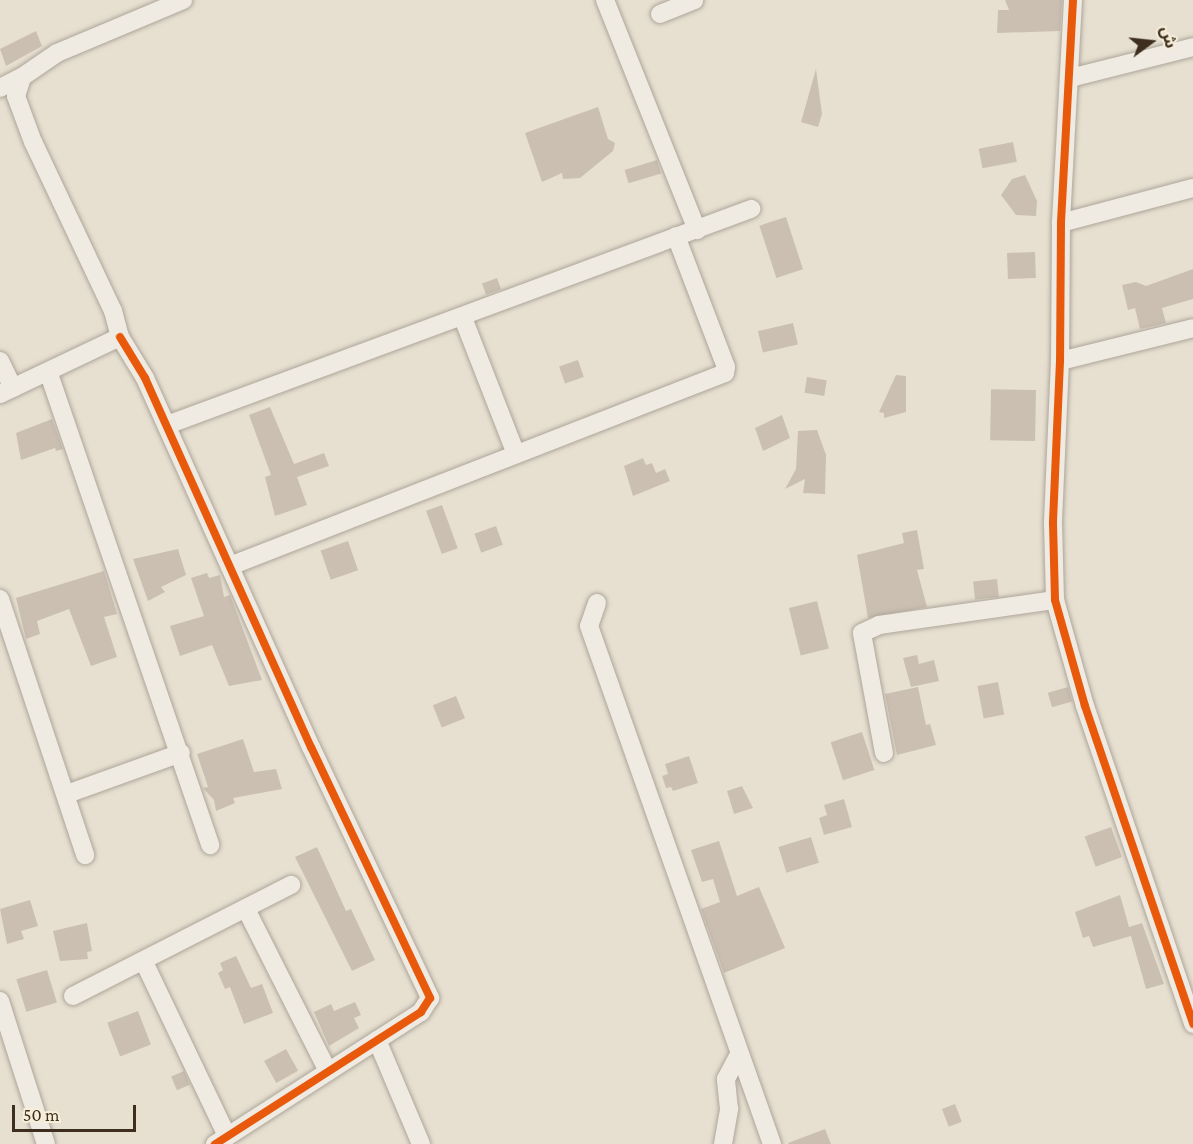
<!DOCTYPE html>
<meta charset="utf-8">
<style>
body{margin:0}
#map{position:relative;width:1193px;height:1144px;overflow:hidden;background:#e7e0d1;font-family:"Crimson Pro","Noto Sans Arabic",serif}
div>[style]{position:absolute}
[style*='--x']{left:calc(var(--x)*1px);top:calc(var(--y)*1px);width:calc(var(--w)*1px);rotate:calc(var(--a)*1deg)}
.building>*{inset:0;background:#cbbfb2;transform-origin:0 0}
.roads{filter:drop-shadow(0 0 2px #ada599) drop-shadow(0 0 2px #ada599)}
.street>*{height:18px;margin:-9px;padding:0 9px;transform-origin:9px;border-radius:9px;background:#efebe3}
.cycleway>*{height:8px;margin:-4px;padding:0 4px;transform-origin:4px;border-radius:4px;background:#e8590c}
span{translate:-50% -50%;white-space:nowrap;text-align:center;line-height:1.15;-webkit-text-stroke:6px #f7eed8;paint-order:stroke}
.north{position:absolute;left:1121px;top:12px;width:60px;height:60px;-webkit-text-stroke:4px #f7eed8;paint-order:stroke;rotate:75deg;font-size:16px;font-weight:700;line-height:24px;text-align:center;color:#3d2e20}
.north::after{content:'';display:block;margin:auto;width:21px;height:27px;background:#3d2e20;clip-path:polygon(50% 0,100% 100%,50% 72%,0 100%)}
.scale{position:absolute;left:12px;top:1105px;width:124px;height:27px;box-sizing:border-box;border:3px solid #3d2e20;border-top:0;padding-left:8px;font-size:18px;line-height:21px;white-space:nowrap;color:#3d2e20;-webkit-text-stroke:4px #f7eed8;paint-order:stroke}
</style>
<div id="map">
<div class="building">
<div style="clip-path:polygon(1005px 0,1062px 0,1060px 31px,997px 33px,998px 10px,1009px 10px)"></div>
<div style="clip-path:polygon(36px 31px,42px 46px,6px 66px,0 49px)"></div>
<div style="clip-path:polygon(816px 69px,822px 114px,818px 127px,801px 122px)"></div>
<div style="clip-path:polygon(598px 107px,608px 139px,615px 143px,613px 151px,580px 178px,563px 179px,562px 173px,542px 182px,525px 133px)"></div>
<div style="left:1013px;top:142px;width:20px;height:35px;rotate:79deg"></div>
<div style="left:657px;top:160px;width:14px;height:34px;rotate:73deg"></div>
<div style="clip-path:polygon(1025px 175px,1037px 201px,1036px 216px,1016px 215px,1001px 195px,1012px 179px)"></div>
<div style="left:786px;top:217px;width:55px;height:28px;rotate:72deg"></div>
<div style="left:1035px;top:252px;width:26px;height:28px;rotate:88deg"></div>
<div style="clip-path:polygon(1193px 269px,1193px 299px,1162px 308px,1166px 323px,1140px 329px,1135px 308px,1128px 310px,1122px 285px,1136px 282px,1146px 286px)"></div>
<div style="left:497px;top:278px;width:12px;height:16px;rotate:70deg"></div>
<div style="left:793px;top:323px;width:22px;height:36px;rotate:77deg"></div>
<div style="left:578px;top:360px;width:18px;height:20px;rotate:71deg"></div>
<div style="clip-path:polygon(896px 375px,906px 376px,906px 412px,884px 418px,884px 413px,879px 412px)"></div>
<div style="left:807px;top:377px;width:20px;height:16px;rotate:9deg"></div>
<div style="left:1036px;top:390px;width:51px;height:45px;rotate:91deg"></div>
<div style="clip-path:polygon(270px 407px,294px 464px,324px 453px,329px 466px,297px 477px,307px 505px,275px 516px,265px 477px,271px 475px,249px 415px)"></div>
<div style="clip-path:polygon(782px 415px,790px 438px,763px 451px,755px 428px)"></div>
<div style="clip-path:polygon(52px 419px,63px 449px,56px 451px,55px 448px,21px 460px,16px 433px)"></div>
<div style="clip-path:polygon(817px 430px,826px 455px,825px 494px,803px 493px,805px 479px,785px 489px,796px 469px,798px 431px)"></div>
<div style="clip-path:polygon(643px 458px,646px 465px,652px 463px,656px 473px,665px 469px,670px 481px,633px 496px,624px 466px)"></div>
<div style="left:442px;top:505px;width:46px;height:17px;rotate:70deg"></div>
<div style="left:496px;top:526px;width:20px;height:23px;rotate:70deg"></div>
<div style="clip-path:polygon(917px 530px,924px 569px,917px 570px,927px 607px,868px 618px,857px 555px,904px 543px,902px 533px)"></div>
<div style="left:348px;top:541px;width:31px;height:29px;rotate:71deg"></div>
<div style="clip-path:polygon(178px 549px,186px 575px,161px 587px,165px 592px,148px 601px,133px 559px)"></div>
<div style="clip-path:polygon(104px 571px,117px 614px,104px 617px,117px 657px,91px 666px,69px 609px,37px 621px,40px 634px,26px 639px,16px 598px)"></div>
<div style="clip-path:polygon(207px 573px,209px 578px,220px 575px,224px 597px,230px 595px,262px 680px,229px 686px,212px 645px,180px 656px,170px 626px,204px 616px,191px 578px)"></div>
<div style="left:997px;top:579px;width:18px;height:24px;rotate:84deg"></div>
<div style="left:817px;top:601px;width:49px;height:29px;rotate:76deg"></div>
<div style="clip-path:polygon(917px 655px,919px 664px,934px 660px,939px 681px,911px 687px,903px 658px)"></div>
<div style="left:998px;top:682px;width:33px;height:21px;rotate:79deg"></div>
<div style="clip-path:polygon(918px 687px,926px 725px,930px 724px,936px 745px,897px 755px,885px 694px)"></div>
<div style="left:1068px;top:687px;width:15px;height:21px;rotate:74deg"></div>
<div style="left:456px;top:696px;width:24px;height:25px;rotate:68deg"></div>
<div style="left:862px;top:732px;width:40px;height:33px;rotate:72deg"></div>
<div style="clip-path:polygon(243px 739px,254px 772px,276px 769px,282px 789px,233px 798px,235px 803px,216px 811px,214px 800px,203px 788px,208px 787px,197px 754px)"></div>
<div style="clip-path:polygon(689px 756px,698px 783px,673px 791px,671px 787px,666px 788px,662px 776px,668px 774px,665px 764px)"></div>
<div style="clip-path:polygon(742px 786px,753px 808px,734px 814px,727px 791px)"></div>
<div style="clip-path:polygon(844px 799px,852px 827px,824px 835px,819px 818px,827px 815px,824px 805px)"></div>
<div style="left:1111px;top:827px;width:32px;height:28px;rotate:70deg"></div>
<div style="left:811px;top:837px;width:27px;height:34px;rotate:73deg"></div>
<div style="clip-path:polygon(719px 841px,737px 896px,759px 887px,785px 948px,724px 973px,701px 909px,720px 902px,713px 879px,702px 882px,691px 850px)"></div>
<div style="clip-path:polygon(317px 847px,346px 911px,351px 909px,375px 960px,352px 971px,295px 857px)"></div>
<div style="clip-path:polygon(1120px 895px,1129px 927px,1142px 923px,1164px 984px,1146px 989px,1131px 936px,1093px 947px,1089px 936px,1083px 938px,1075px 912px)"></div>
<div style="clip-path:polygon(30px 900px,38px 926px,21px 931px,24px 939px,7px 944px,0 909px)"></div>
<div style="clip-path:polygon(87px 923px,92px 951px,87px 952px,88px 959px,60px 961px,53px 931px)"></div>
<div style="clip-path:polygon(236px 956px,251px 988px,262px 984px,273px 1013px,244px 1024px,230px 987px,225px 989px,218px 973px,223px 970px,220px 963px)"></div>
<div style="left:47px;top:970px;width:34px;height:32px;rotate:73deg"></div>
<div style="clip-path:polygon(355px 1002px,361px 1015px,354px 1018px,359px 1028px,329px 1046px,314px 1012px,331px 1004px,334px 1011px)"></div>
<div style="left:138px;top:1011px;width:36px;height:33px;rotate:69deg"></div>
<div style="left:286px;top:1049px;width:25px;height:25px;rotate:61deg"></div>
<div style="left:184px;top:1071px;width:15px;height:14px;rotate:67deg"></div>
<div style="left:955px;top:1104px;width:19px;height:14px;rotate:69deg"></div>
<div style="clip-path:polygon(825px 1129px,831px 1144px,789px 1144px,788px 1143px)"></div>
</div>
<div class="roads">
<div class="street">
<div style="--x:605;--y:0;--w:248;--a:68.2"></div>
<div style="--x:1073;--y:0;--w:223;--a:93.1"></div>
<div style="--x:1061;--y:223;--w:138;--a:90.4"></div>
<div style="--x:1060;--y:361;--w:162;--a:92.5"></div>
<div style="--x:1053;--y:523;--w:77;--a:88.5"></div>
<div style="--x:1055;--y:600;--w:110;--a:74.2"></div>
<div style="--x:1085;--y:706;--w:336;--a:71.2"></div>
<div style="--x:660;--y:14;--w:37;--a:-22"></div>
<div style="--x:1070;--y:78;--w:127;--a:-14.1"></div>
<div style="--x:0;--y:88;--w:25;--a:-27"></div>
<div style="--x:1061;--y:223;--w:137;--a:-14.9"></div>
<div style="--x:463;--y:318;--w:146;--a:68.7"></div>
<div style="--x:120;--y:337;--w:48;--a:58.6"></div>
<div style="--x:145;--y:378;--w:405;--a:65.8"></div>
<div style="--x:311;--y:747;--w:278;--a:64.6"></div>
<div style="--x:430;--y:998;--w:17;--a:123"></div>
<div style="--x:421;--y:1012;--w:245;--a:147.3"></div>
<div style="--x:0;--y:361;--w:30;--a:64"></div>
<div style="--x:1060;--y:361;--w:137;--a:-13.9"></div>
<div style="--x:49;--y:374;--w:498;--a:71.1"></div>
<div style="--x:0;--y:394;--w:133;--a:-25.4"></div>
<div style="--x:120;--y:337;--w:27;--a:-105"></div>
<div style="--x:113;--y:311;--w:187;--a:-115.3"></div>
<div style="--x:33;--y:142;--w:49;--a:-110.3"></div>
<div style="--x:16;--y:96;--w:20;--a:-72"></div>
<div style="--x:22;--y:77;--w:42;--a:-34.4"></div>
<div style="--x:57;--y:53;--w:137;--a:-22.8"></div>
<div style="--x:167;--y:425;--w:623;--a:-20.3"></div>
<div style="--x:230;--y:566;--w:531;--a:-21.3"></div>
<div style="--x:725;--y:373;--w:6;--a:-81"></div>
<div style="--x:726;--y:367;--w:140;--a:-110.9"></div>
<div style="--x:0;--y:599;--w:270;--a:71.6"></div>
<div style="--x:597;--y:603;--w:24;--a:109"></div>
<div style="--x:589;--y:626;--w:549;--a:70.54"></div>
<div style="--x:884;--y:753;--w:122;--a:-100.4"></div>
<div style="--x:862;--y:633;--w:19;--a:-25"></div>
<div style="--x:879;--y:625;--w:178;--a:-8.1"></div>
<div style="--x:67;--y:794;--w:121;--a:-19.8"></div>
<div style="--x:246;--y:909;--w:182;--a:63.2"></div>
<div style="--x:144;--y:962;--w:193;--a:64.5"></div>
<div style="--x:73;--y:996;--w:245;--a:-27"></div>
<div style="--x:0;--y:1001;--w:150;--a:72.2"></div>
<div style="--x:377;--y:1040;--w:113;--a:67.1"></div>
<div style="--x:723;--y:1144;--w:36;--a:-80"></div>
<div style="--x:729;--y:1109;--w:30;--a:-96"></div>
<div style="--x:726;--y:1079;--w:26;--a:-62"></div>
</div>
</div>
<div class="cycleway">
<div style="--x:1073;--y:0;--w:223;--a:93.1"></div>
<div style="--x:1061;--y:223;--w:138;--a:90.4"></div>
<div style="--x:1060;--y:361;--w:162;--a:92.5"></div>
<div style="--x:1053;--y:523;--w:77;--a:88.5"></div>
<div style="--x:1055;--y:600;--w:110;--a:74.2"></div>
<div style="--x:1085;--y:706;--w:336;--a:71.2"></div>
<div style="--x:120;--y:337;--w:48;--a:58.6"></div>
<div style="--x:145;--y:378;--w:405;--a:65.8"></div>
<div style="--x:311;--y:747;--w:278;--a:64.6"></div>
<div style="--x:430;--y:998;--w:17;--a:123"></div>
<div style="--x:421;--y:1012;--w:245;--a:147.3"></div>
</div>
<div class="north">ش</div>
<div class="scale">50 m</div>
</div>
